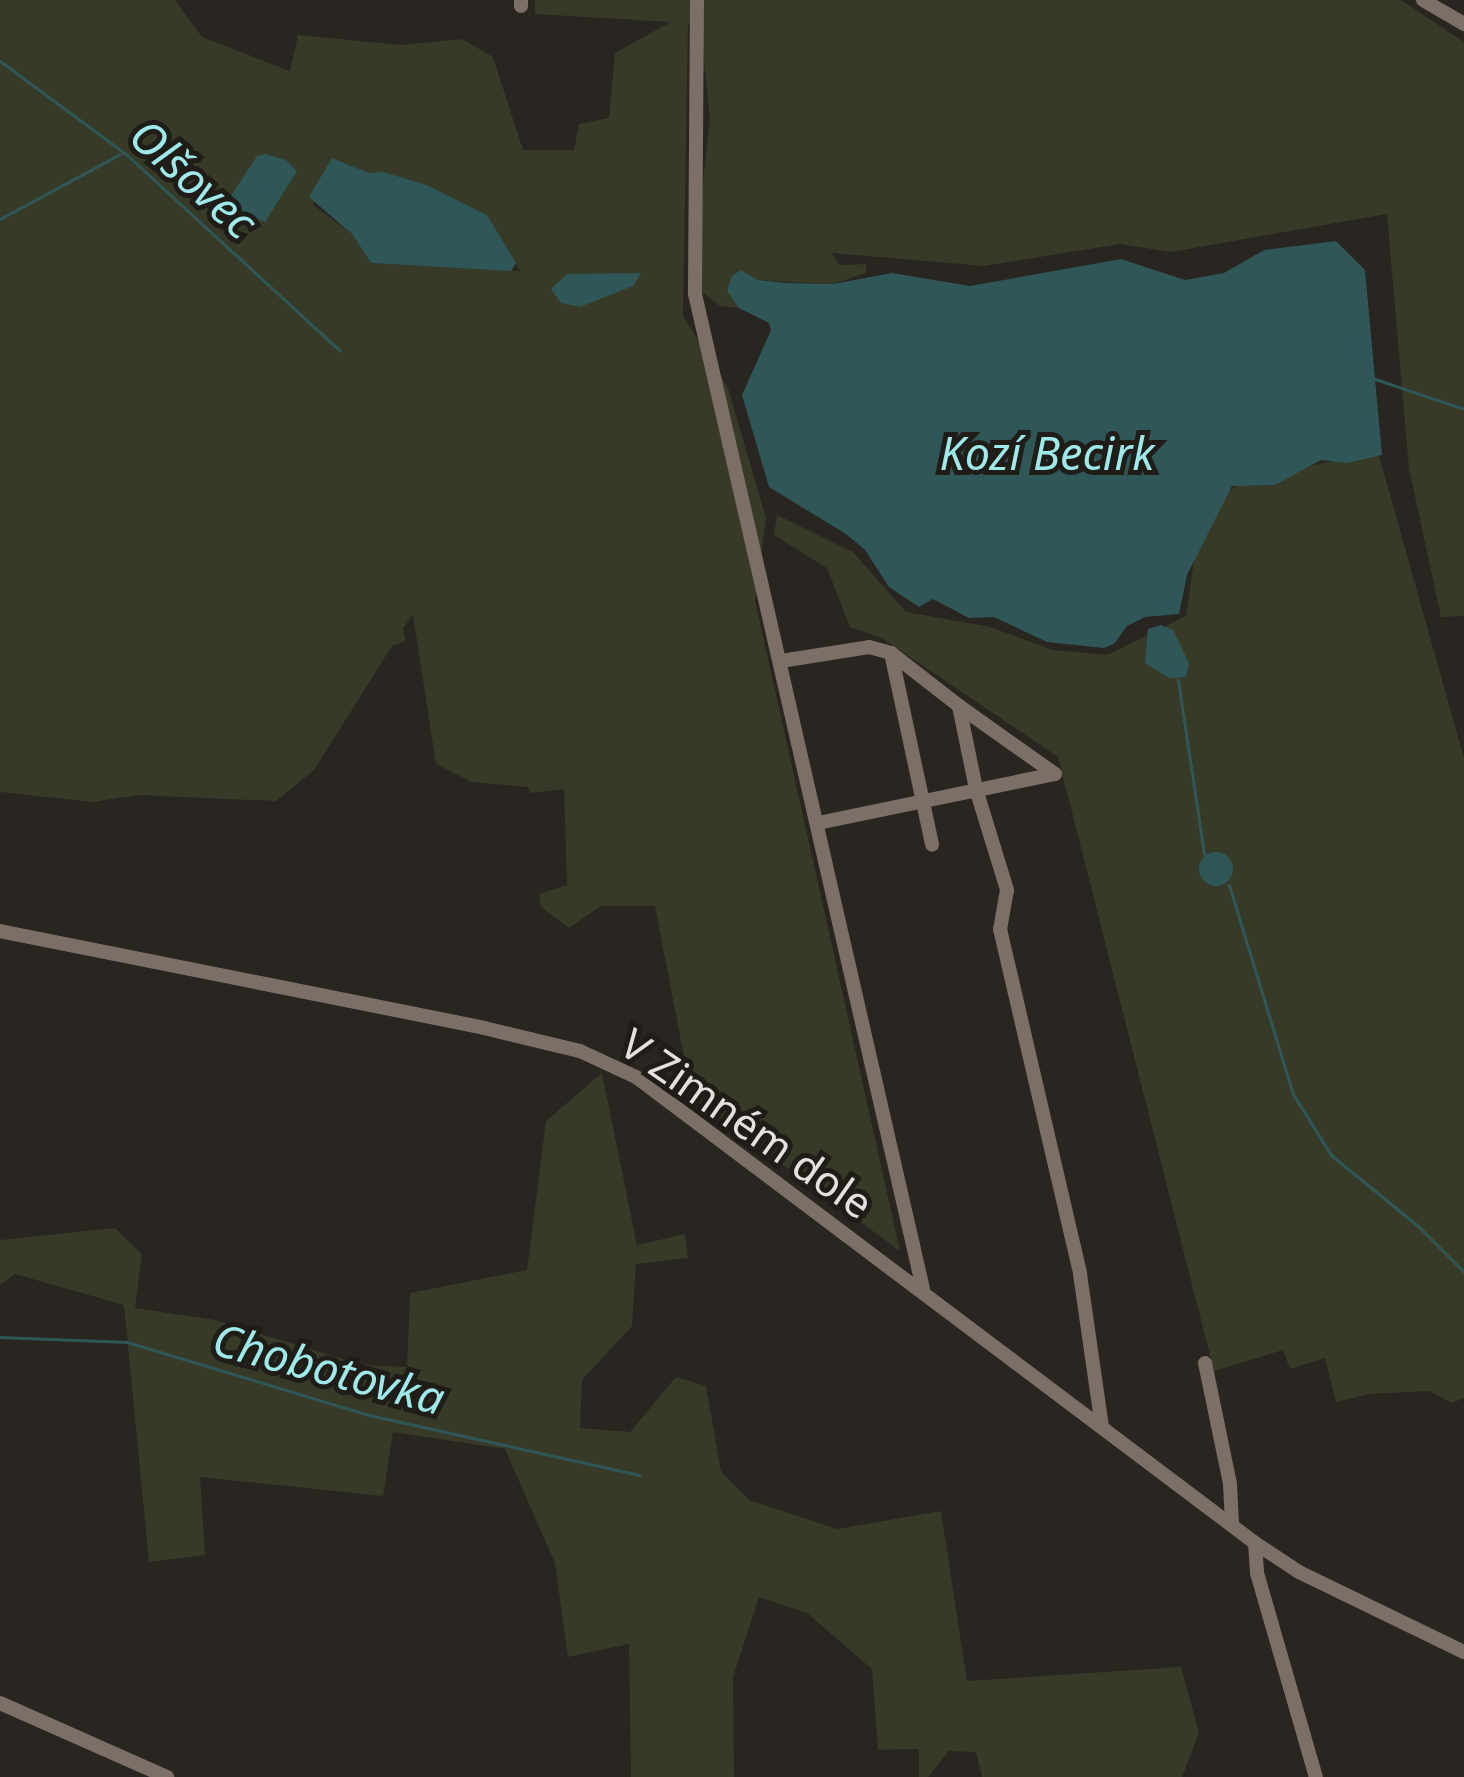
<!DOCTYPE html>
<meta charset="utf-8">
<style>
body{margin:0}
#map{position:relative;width:1464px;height:1777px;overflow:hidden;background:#292520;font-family:"Noto Sans",sans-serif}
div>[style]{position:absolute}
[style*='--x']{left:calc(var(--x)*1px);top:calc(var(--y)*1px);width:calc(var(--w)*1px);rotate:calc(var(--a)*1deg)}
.green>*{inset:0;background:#373a27}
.water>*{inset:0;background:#2f5757}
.round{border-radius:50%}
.stream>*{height:3px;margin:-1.5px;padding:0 1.5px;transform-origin:1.5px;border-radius:1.5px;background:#2f5757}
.minor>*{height:14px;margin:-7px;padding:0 7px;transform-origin:7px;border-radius:7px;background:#7c6f67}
span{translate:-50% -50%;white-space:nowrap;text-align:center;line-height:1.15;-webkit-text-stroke:10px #201c17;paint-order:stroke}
.street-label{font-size:42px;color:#e4e1de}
.water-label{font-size:45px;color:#9eeaea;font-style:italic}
</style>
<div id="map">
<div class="green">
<div style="clip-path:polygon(evenodd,0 0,175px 0,202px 37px,290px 71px,298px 35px,401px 45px,462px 39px,493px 57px,523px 150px,574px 150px,579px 124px,609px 118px,615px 53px,671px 22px,535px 14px,535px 0,1401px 0,1464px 42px,1464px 616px,1441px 617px,1409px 469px,1387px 214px,1171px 252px,1120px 244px,984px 266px,832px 253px,839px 265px,866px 264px,866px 273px,833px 284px,758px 280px,741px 270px,727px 291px,739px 308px,720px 306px,698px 289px,699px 218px,710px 119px,700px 23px,688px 23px,683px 316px,728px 388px,766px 518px,755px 600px,900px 1251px,692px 1098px,655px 906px,601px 906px,569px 928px,541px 907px,539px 894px,567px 885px,564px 789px,530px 793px,528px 787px,472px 782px,436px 764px,413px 615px,403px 628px,406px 641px,392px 646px,314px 770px,276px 801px,138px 795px,92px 802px,0 792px,0 0,332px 158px,369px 173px,427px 185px,487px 215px,520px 271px,371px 263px,352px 234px,313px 205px,332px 158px)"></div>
<div style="clip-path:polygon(1378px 452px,1464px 758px,1464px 1398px,1452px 1403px,1429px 1391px,1369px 1394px,1336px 1402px,1325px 1358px,1290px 1369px,1283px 1350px,1214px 1371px,1058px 757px,882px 638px,850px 627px,827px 568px,774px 535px,777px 515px,853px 552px,906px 612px,990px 627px,1053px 650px,1107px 655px,1186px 616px,1197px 539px,1219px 499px,1246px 479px)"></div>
<div style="clip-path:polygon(602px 1073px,637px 1245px,685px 1234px,688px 1258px,636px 1264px,632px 1326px,582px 1380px,580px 1428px,630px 1432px,676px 1377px,706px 1386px,721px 1471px,749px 1500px,837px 1529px,941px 1511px,967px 1681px,1181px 1667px,1199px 1733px,1182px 1777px,982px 1777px,976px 1752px,949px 1751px,928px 1777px,919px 1777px,919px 1749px,878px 1750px,872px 1669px,807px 1613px,759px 1597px,733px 1677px,734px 1777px,631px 1777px,629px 1644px,568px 1657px,555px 1563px,505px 1449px,393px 1432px,383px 1496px,200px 1477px,205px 1555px,149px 1562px,124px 1305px,15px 1274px,0 1285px,0 1240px,115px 1228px,142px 1254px,135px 1308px,215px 1320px,362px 1365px,407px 1367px,410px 1293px,527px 1270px,546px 1121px)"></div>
</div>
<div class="water">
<div style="clip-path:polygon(265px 154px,286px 160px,297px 171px,265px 222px,237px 213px,231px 196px,257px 156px)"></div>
<div style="clip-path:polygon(332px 158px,369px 173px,383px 172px,427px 185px,487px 215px,516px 263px,511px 271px,371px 263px,352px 234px,309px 197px)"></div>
<div style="clip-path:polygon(1336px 241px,1365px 270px,1382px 455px,1347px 463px,1321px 460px,1275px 485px,1232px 486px,1187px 575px,1179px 614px,1145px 617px,1127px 626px,1114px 644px,1104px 648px,1047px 642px,994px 617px,969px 618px,933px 599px,919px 607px,889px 587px,865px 550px,846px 534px,769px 487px,742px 395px,771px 330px,769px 323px,739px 308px,727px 291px,732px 276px,741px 270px,758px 280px,787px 283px,833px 284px,892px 273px,970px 286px,1121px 259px,1185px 280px,1224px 273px,1264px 250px)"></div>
<div style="clip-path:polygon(641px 273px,633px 286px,580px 307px,561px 303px,551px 289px,567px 274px)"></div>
<div style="clip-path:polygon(1161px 625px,1173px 630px,1189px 663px,1186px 677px,1169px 678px,1145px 663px,1148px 629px)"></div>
<div class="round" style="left:1199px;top:852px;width:34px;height:34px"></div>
</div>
<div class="stream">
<div style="--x:0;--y:61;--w:158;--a:36.5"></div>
<div style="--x:127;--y:155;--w:289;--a:42.6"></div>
<div style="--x:0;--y:219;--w:136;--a:-28.4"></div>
<div style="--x:1375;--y:379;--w:94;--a:18.6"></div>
<div style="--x:1178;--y:680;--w:176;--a:81.5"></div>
<div style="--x:1229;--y:885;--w:219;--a:73"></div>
<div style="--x:1293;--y:1094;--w:72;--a:58.1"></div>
<div style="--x:1331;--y:1155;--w:112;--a:39.2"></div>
<div style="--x:1418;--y:1226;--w:65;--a:45"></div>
<div style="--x:0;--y:1337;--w:127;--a:2.3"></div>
<div style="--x:127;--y:1342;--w:253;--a:16.8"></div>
<div style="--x:369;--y:1415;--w:277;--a:12.5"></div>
</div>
<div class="minor">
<div style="--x:697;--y:0;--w:294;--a:90.4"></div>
<div style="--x:695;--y:294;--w:1021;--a:77.09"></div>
<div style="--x:1423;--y:0;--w:48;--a:30.3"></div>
<div style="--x:521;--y:6;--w:6;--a:-90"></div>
<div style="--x:891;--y:653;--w:196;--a:77.9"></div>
<div style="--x:781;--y:661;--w:89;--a:-9"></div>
<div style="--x:869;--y:647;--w:23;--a:15"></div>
<div style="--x:891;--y:653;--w:86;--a:37.9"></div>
<div style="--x:959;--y:706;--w:85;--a:78.4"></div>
<div style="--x:976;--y:789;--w:106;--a:72.9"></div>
<div style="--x:1007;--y:890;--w:40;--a:100"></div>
<div style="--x:1000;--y:929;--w:354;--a:76.9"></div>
<div style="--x:1080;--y:1274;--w:155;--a:81.8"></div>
<div style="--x:818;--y:823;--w:242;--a:-11.7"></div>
<div style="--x:1055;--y:774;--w:118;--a:-144.7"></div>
<div style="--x:0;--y:931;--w:494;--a:11.3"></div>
<div style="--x:484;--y:1028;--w:99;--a:13.5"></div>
<div style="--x:580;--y:1051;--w:62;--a:24.9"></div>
<div style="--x:636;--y:1077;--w:775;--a:36.97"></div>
<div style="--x:1255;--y:1543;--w:53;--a:33.4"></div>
<div style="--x:1299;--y:1572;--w:183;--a:25.9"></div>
<div style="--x:1205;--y:1363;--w:124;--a:78.3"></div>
<div style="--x:1230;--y:1484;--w:40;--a:87.1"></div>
<div style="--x:1255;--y:1543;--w:30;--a:86"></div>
<div style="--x:1257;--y:1573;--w:212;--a:73.9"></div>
<div style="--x:0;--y:1703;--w:183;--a:23.9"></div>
</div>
<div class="street-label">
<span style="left:747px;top:1123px;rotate:35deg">V Zimném dole</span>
</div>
<div class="water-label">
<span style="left:194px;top:178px;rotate:42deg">Olšovec</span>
<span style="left:1047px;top:453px">Kozí Becirk</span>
<span style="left:329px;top:1368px;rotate:15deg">Chobotovka</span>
</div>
</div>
